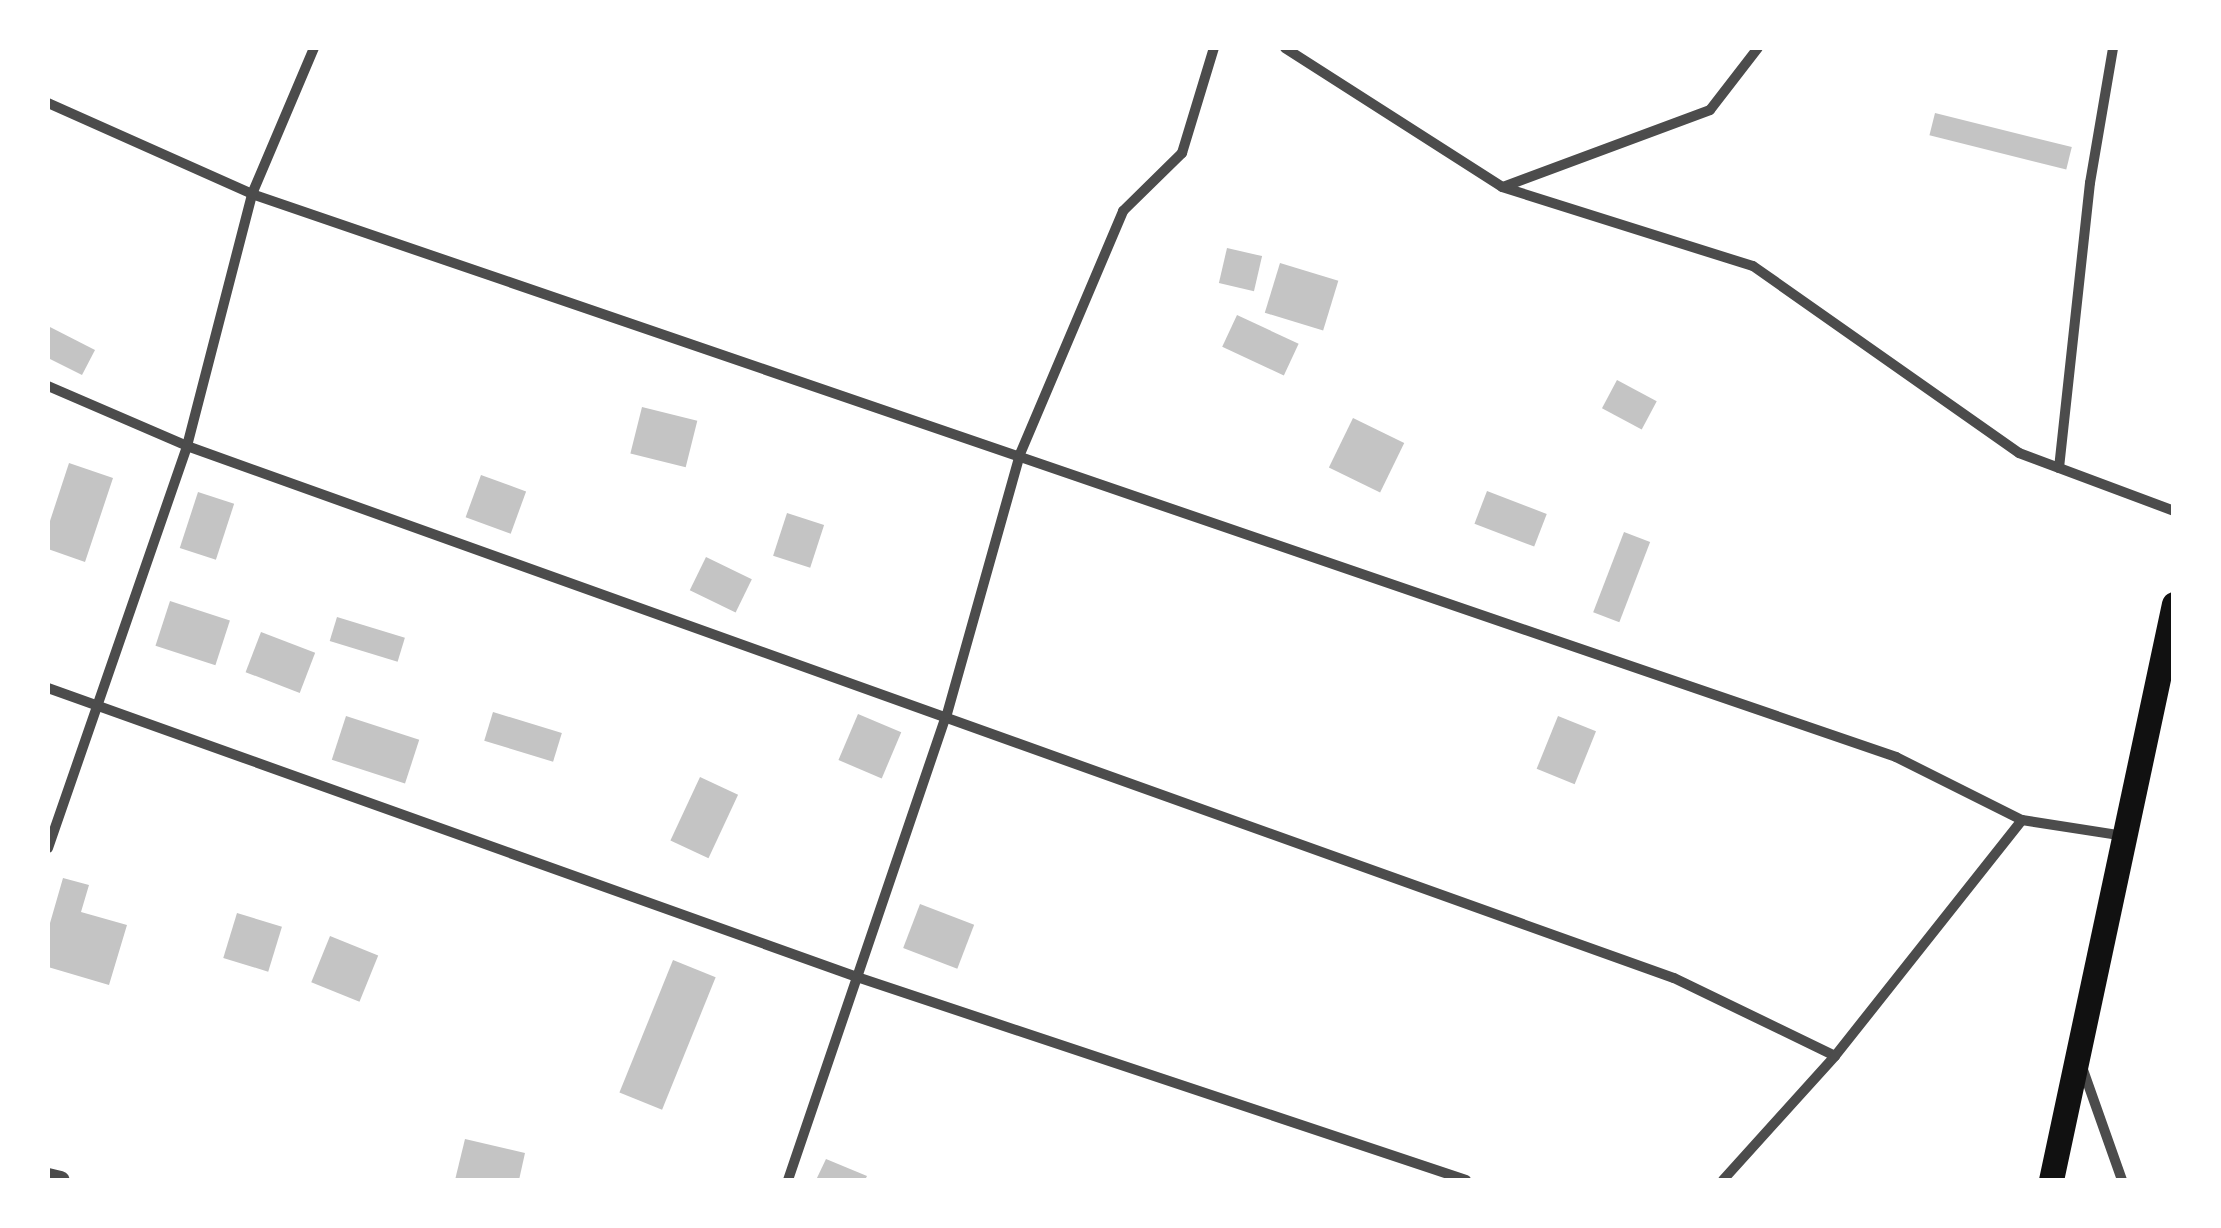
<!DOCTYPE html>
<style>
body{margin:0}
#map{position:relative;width:2221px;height:1228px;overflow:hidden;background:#fff;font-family:"PT Sans",sans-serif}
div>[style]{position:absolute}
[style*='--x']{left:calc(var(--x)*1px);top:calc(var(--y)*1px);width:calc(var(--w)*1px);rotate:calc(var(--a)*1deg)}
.building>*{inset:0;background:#c4c4c4;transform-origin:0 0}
.minor>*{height:10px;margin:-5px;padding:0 5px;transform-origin:5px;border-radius:5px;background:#4c4c4c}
.tertiary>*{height:18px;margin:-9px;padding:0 9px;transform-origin:9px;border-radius:9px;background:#4c4c4c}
.primary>*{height:25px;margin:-12.5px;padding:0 12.5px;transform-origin:12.5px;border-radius:12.5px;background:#111}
span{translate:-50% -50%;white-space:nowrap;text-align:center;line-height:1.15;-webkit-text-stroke:8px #fff;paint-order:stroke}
.frame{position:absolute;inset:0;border:50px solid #fff;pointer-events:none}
</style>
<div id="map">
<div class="building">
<div style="left:1935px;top:113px;width:141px;height:23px;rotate:14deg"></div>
<div style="left:1227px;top:248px;width:36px;height:36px;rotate:13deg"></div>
<div style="left:1280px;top:263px;width:61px;height:52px;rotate:17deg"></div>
<div style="left:1237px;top:315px;width:68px;height:35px;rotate:25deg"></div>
<div style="clip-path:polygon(48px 326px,95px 350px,82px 375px,48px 358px)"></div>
<div style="left:1617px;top:380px;width:45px;height:32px;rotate:28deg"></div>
<div style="left:642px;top:407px;width:57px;height:48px;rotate:14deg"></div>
<div style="left:1353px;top:418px;width:57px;height:55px;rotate:26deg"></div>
<div style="clip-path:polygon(69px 463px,113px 478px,85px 562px,48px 549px,48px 527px)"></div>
<div style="left:481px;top:475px;width:48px;height:45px;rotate:20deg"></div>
<div style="left:1487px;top:491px;width:64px;height:35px;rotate:21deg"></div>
<div style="left:198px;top:492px;width:38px;height:59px;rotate:18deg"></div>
<div style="left:787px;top:513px;width:39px;height:45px;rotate:18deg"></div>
<div style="left:1624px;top:532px;width:28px;height:86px;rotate:21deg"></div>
<div style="left:706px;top:557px;width:51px;height:37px;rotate:26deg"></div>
<div style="left:170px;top:601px;width:63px;height:47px;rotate:18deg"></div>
<div style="left:337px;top:617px;width:71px;height:25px;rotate:17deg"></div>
<div style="left:261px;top:632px;width:58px;height:43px;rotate:21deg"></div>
<div style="left:493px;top:712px;width:72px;height:30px;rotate:17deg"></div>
<div style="left:858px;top:714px;width:47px;height:50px;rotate:23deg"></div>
<div style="left:346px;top:716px;width:77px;height:46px;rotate:18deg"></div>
<div style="left:1558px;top:716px;width:41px;height:57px;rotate:22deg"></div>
<div style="left:700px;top:777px;width:42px;height:70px;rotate:25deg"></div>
<div style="clip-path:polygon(63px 878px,89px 885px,81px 912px,127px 925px,109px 985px,48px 967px,48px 930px)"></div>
<div style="left:920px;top:904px;width:58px;height:47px;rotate:21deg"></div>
<div style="left:237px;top:913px;width:47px;height:47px;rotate:17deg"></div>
<div style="left:330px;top:936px;width:52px;height:50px;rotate:22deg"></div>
<div style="left:673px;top:960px;width:46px;height:143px;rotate:22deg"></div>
<div style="clip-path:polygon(465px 1139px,525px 1153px,519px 1180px,455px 1180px)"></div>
<div style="clip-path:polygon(826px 1159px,867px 1176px,865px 1180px,816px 1180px)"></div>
</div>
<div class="minor">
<div style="--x:1285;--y:48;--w:258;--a:32.6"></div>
<div style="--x:1502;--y:187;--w:263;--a:17.5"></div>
<div style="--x:1753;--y:266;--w:325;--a:35.1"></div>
<div style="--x:2019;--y:453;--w:165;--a:20.5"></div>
<div style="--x:48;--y:103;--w:223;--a:24"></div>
<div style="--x:252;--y:194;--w:1738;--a:18.9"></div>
<div style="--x:1896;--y:757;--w:141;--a:26.6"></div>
<div style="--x:1503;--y:187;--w:221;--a:-20.4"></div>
<div style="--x:1710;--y:110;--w:78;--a:-52.3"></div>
<div style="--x:48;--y:386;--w:151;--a:23.3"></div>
<div style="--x:187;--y:446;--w:1579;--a:19.69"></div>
<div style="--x:1674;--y:978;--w:179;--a:25.8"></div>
<div style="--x:2059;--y:468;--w:287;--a:-83.8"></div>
<div style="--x:2090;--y:183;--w:137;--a:-80.3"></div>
<div style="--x:48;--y:688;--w:859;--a:19.66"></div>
<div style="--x:857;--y:977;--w:642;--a:18.43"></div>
<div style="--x:48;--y:848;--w:425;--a:-70.9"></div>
<div style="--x:187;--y:446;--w:260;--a:-75.5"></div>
<div style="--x:252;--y:194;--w:159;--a:-67"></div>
<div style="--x:2082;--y:1067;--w:120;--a:70.5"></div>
<div style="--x:788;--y:1180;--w:492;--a:-71.2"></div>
<div style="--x:947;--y:714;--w:270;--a:-74.3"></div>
<div style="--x:1020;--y:454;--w:264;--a:-67"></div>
<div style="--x:1123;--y:211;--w:83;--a:-44.5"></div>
<div style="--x:1182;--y:153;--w:110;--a:-73.1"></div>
<div style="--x:1723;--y:1180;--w:167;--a:-47.9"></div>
<div style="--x:1835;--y:1056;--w:301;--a:-51.6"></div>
<div style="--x:2022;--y:820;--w:103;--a:8.9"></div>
</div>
<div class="tertiary">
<div style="--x:48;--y:1177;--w:13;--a:13"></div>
</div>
<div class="primary">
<div style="--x:2051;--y:1180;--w:589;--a:-77.95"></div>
</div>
<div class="frame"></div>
</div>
